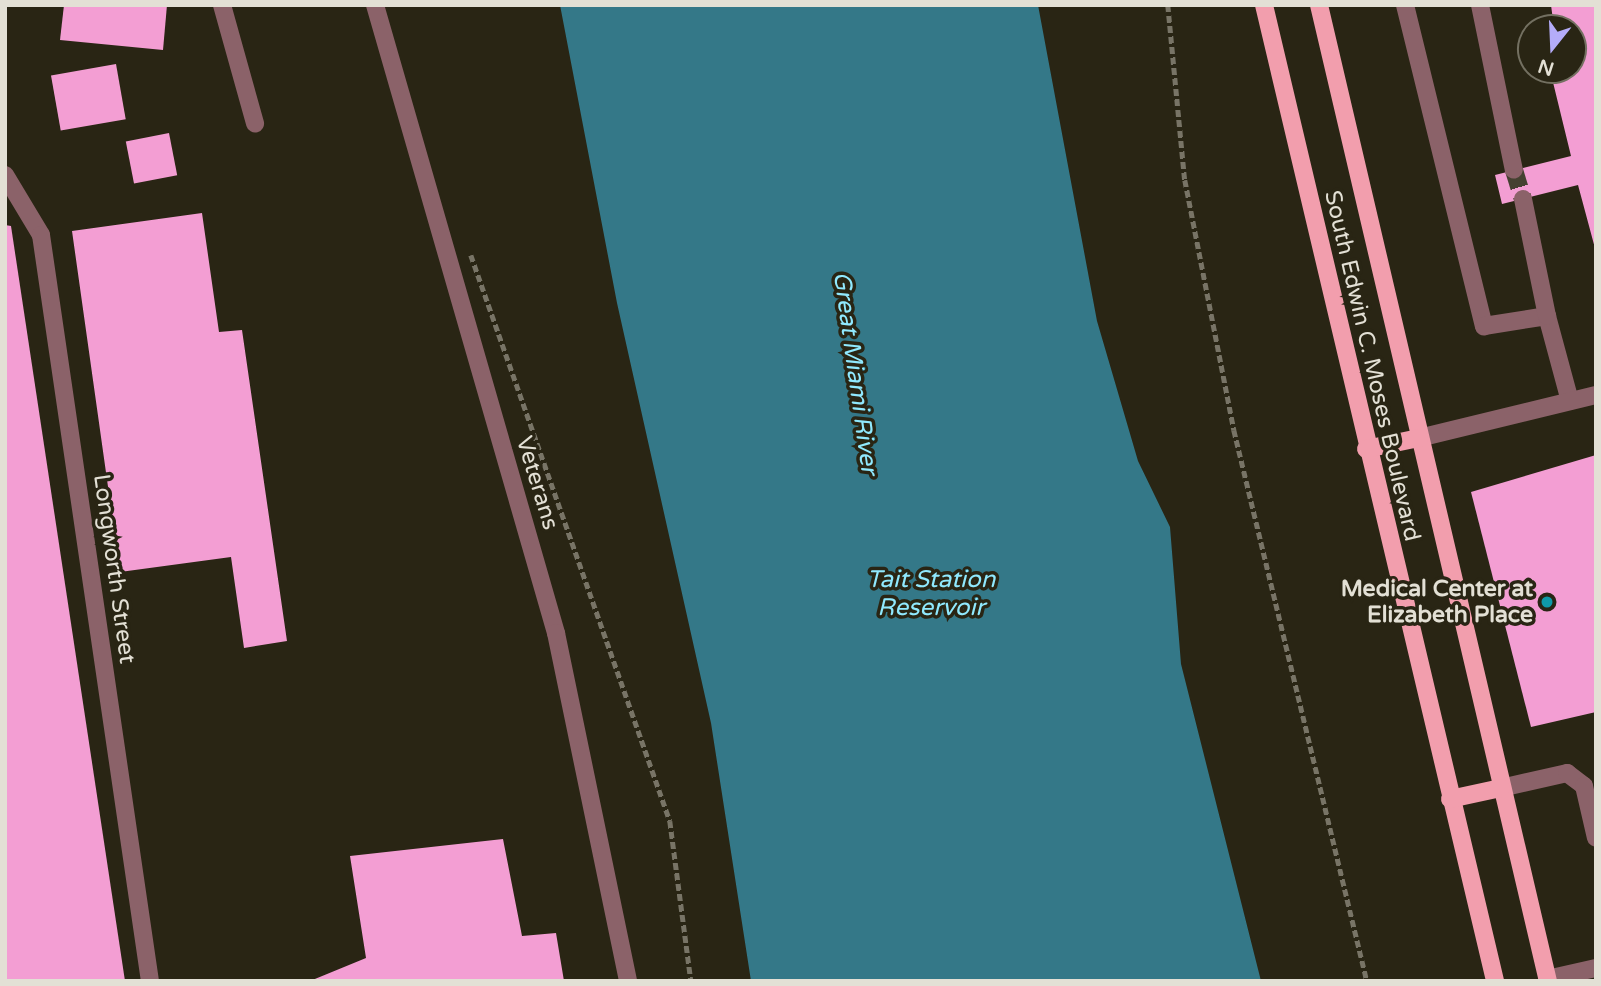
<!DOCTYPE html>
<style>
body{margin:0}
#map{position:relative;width:1601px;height:986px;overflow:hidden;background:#292514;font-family:"Varela Round",sans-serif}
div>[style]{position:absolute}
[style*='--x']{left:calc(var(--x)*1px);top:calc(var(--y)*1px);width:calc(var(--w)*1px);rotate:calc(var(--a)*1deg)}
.water>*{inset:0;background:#347888}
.building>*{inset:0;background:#f39ed3;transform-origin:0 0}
.minor-tunnel>*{height:18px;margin-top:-9px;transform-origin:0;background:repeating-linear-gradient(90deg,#454131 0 18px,transparent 0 27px)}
.path>*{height:4.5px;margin-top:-2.25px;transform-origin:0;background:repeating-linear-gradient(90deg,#787466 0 7px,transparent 0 10.5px)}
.minor>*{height:18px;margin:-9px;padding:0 9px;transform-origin:9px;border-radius:9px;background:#8b6269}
.major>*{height:18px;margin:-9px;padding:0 9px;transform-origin:9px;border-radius:9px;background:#f29ead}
.dots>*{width:19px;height:19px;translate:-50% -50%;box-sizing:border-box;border:4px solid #292514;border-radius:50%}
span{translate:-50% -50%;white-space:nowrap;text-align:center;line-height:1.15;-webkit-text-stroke:7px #292514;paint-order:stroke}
.street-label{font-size:23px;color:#e3e0d5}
.poi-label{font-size:23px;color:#e3e0d5;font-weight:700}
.right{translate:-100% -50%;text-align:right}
.water-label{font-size:24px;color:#90e9fe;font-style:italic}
.frame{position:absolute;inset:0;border:7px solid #e3e0d5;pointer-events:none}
.north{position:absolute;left:1517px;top:14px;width:70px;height:70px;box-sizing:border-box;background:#292514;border:2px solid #737061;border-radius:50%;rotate:198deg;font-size:19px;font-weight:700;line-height:28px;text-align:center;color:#e3e0d5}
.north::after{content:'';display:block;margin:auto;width:24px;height:32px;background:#b4acf9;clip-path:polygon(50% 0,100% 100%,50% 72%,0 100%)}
</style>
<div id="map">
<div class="water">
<div style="clip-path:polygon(560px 5px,1038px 5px,1097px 321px,1138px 461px,1170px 527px,1181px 664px,1261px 981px,751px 981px,711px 723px,617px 303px)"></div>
</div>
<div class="building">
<div style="clip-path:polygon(64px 5px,167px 5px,163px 50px,60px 40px)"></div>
<div style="clip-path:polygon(1551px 5px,1596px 5px,1596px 252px,1578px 185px,1502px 204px,1495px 175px,1571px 156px,1550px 70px,1573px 70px,1573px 28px,1554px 28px)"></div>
<div style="left:116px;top:64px;width:56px;height:66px;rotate:80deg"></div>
<div style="left:169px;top:133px;width:43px;height:44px;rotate:79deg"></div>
<div style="clip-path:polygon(202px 213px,219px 332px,242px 330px,287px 641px,244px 648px,231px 557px,120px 572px,72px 231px)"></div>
<div style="clip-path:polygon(5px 225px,11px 226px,125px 981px,5px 981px)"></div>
<div style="clip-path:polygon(1596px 455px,1596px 712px,1531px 727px,1471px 492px)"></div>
<div style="clip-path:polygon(503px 839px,522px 936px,556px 933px,564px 981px,310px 981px,366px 958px,350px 856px)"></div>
</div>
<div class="minor-tunnel">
<div style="--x:1514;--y:170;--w:30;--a:73"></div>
</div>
<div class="path">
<div style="--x:1168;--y:5;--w:176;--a:84.5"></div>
<div style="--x:1185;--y:180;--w:255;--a:78.9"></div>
<div style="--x:1234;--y:430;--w:567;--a:76.43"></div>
<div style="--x:471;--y:255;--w:600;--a:70.63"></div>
<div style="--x:670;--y:821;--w:161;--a:82.5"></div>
</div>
<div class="minor">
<div style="--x:222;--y:5;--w:123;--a:74.4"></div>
<div style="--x:375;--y:5;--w:654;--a:73.92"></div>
<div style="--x:556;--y:633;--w:355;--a:78.3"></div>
<div style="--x:1405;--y:5;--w:331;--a:76.2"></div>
<div style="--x:1484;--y:326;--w:64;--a:-9"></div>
<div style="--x:1547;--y:316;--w:88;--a:74.9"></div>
<div style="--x:1480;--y:5;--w:168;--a:78.4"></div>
<div style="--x:5;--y:175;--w:70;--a:59"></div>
<div style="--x:41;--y:235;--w:754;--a:81.69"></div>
<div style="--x:1523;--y:199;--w:119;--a:78.4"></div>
<div style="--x:1419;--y:438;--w:182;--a:-13.7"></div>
<div style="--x:1501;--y:788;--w:68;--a:-12.8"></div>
<div style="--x:1567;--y:773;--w:21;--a:37"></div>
<div style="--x:1584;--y:786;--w:53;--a:77"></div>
<div style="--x:1547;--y:979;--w:50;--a:-12.7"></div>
</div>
<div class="major">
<div style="--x:1264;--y:5;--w:1003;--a:76.68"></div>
<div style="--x:1319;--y:5;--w:1003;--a:76.8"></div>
<div style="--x:1366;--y:449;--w:54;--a:-11.7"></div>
<div style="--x:1450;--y:799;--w:52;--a:-12.2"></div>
</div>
<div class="dots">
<div style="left:1547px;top:602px;background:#0f9aa8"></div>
</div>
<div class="street-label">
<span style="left:1372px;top:366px;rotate:77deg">South Edwin C. Moses Boulevard</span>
<span style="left:537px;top:483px;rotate:73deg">Veterans</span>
<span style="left:114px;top:569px;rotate:82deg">Longworth Street</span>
</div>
<div class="poi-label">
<span class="right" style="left:1533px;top:602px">Medical Center at<br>Elizabeth Place</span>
</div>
<div class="water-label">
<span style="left:855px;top:373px;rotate:82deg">Great Miami River</span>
<span style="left:931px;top:594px">Tait Station<br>Reservoir</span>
</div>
<div class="frame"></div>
<div class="north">N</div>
</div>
